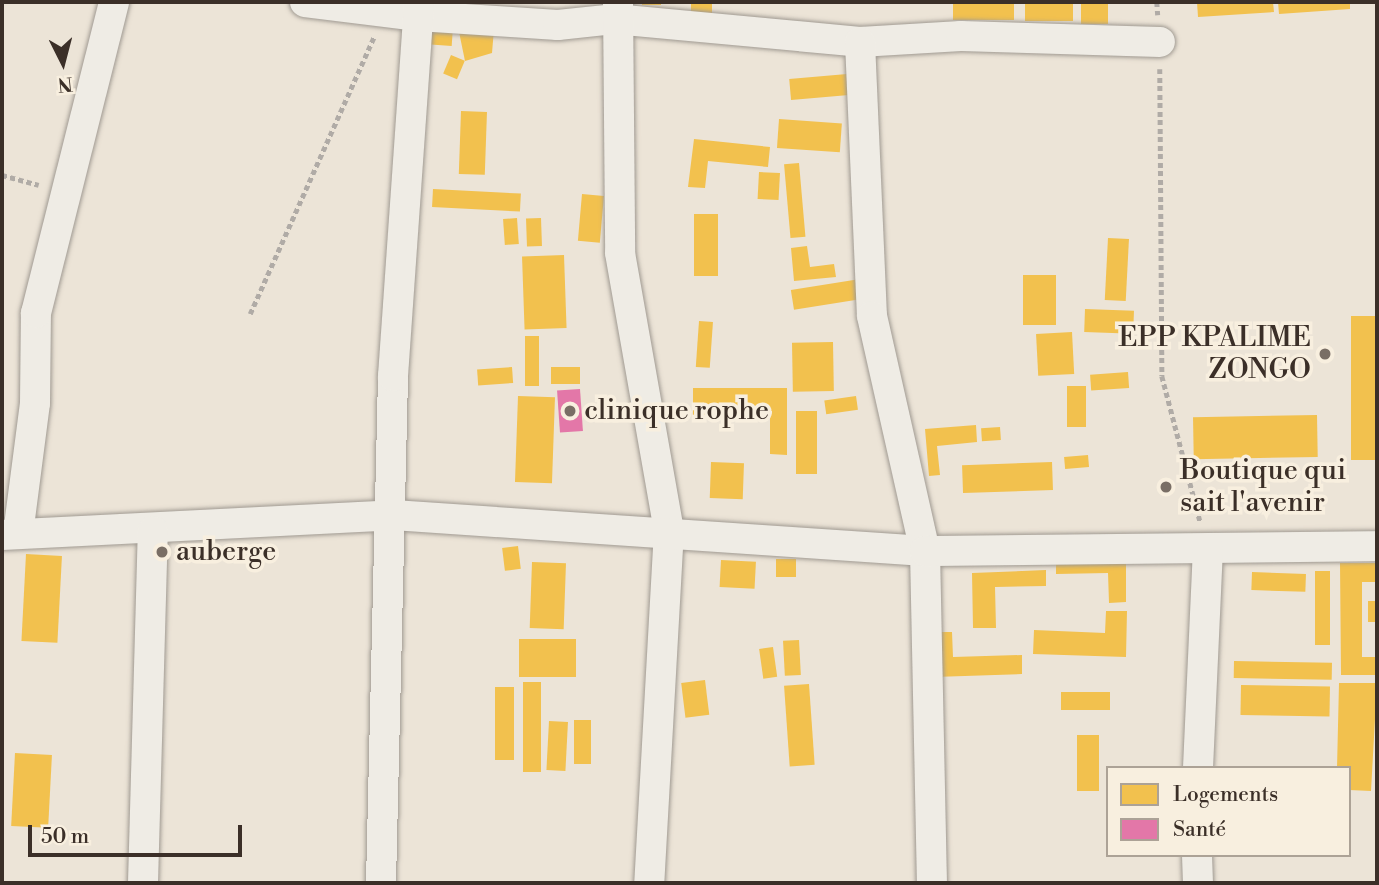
<!DOCTYPE html>
<meta charset="utf-8">
<style>
body{margin:0}
#map{position:relative;width:1379px;height:885px;overflow:hidden;background:#ece4d7;font-family:"Libre Bodoni",serif}
div>[style]{position:absolute}
[style*='--x']{left:calc(var(--x)*1px);top:calc(var(--y)*1px);width:calc(var(--w)*1px);rotate:calc(var(--a)*1deg)}
.homes>*{inset:0;background:#f2c14e;transform-origin:0 0}
.health>*{inset:0;background:#e377a8;transform-origin:0 0}
.path>*{height:4.5px;margin-top:-2.25px;transform-origin:0;background:repeating-linear-gradient(90deg,#b0aba6 0 5px,transparent 0 8.5px)}
.roads{filter:drop-shadow(0 0 2px #a09a92) drop-shadow(0 0 2px #a09a92)}
.minor>*{height:30px;margin:-15px;padding:0 15px;transform-origin:15px;border-radius:15px;background:#efece5}
.dots>*{width:19px;height:19px;translate:-50% -50%;box-sizing:border-box;border:4px solid #f8efdf;border-radius:50%}
span{translate:-50% -50%;white-space:nowrap;text-align:center;line-height:1.15;-webkit-text-stroke:7px #f8efdf;paint-order:stroke}
.poi-label{font-size:28px;color:#3b2f28}
.right{translate:-100% -50%;text-align:right}
.left{translate:0 -50%;text-align:left}
.frame{position:absolute;inset:0;border:4px solid #3b2f28;pointer-events:none}
.legend{position:absolute;left:1106px;top:766px;width:245px;height:91px;box-sizing:border-box;background:#f8efdf;border:2px solid #aca296;margin:0;padding:9px 12px;list-style:none;font-size:21px;color:#3b2f28}
.legend li{display:flex;align-items:center;gap:14px;height:35px}
.legend b{width:35px;border:2px solid #aca296}
.north{position:absolute;left:28px;top:28px;width:70px;height:70px;-webkit-text-stroke:5px #f8efdf;paint-order:stroke;rotate:174deg;font-size:19px;font-weight:700;line-height:28px;text-align:center;color:#3b2f28}
.north::after{content:'';display:block;margin:auto;width:24px;height:32px;background:#3b2f28;clip-path:polygon(50% 0,100% 100%,50% 72%,0 100%)}
.scale{position:absolute;left:28px;top:825px;width:214px;height:32px;box-sizing:border-box;border:4px solid #3b2f28;border-top:0;padding-left:9px;font-size:21px;line-height:24px;white-space:nowrap;color:#3b2f28;-webkit-text-stroke:5px #f8efdf;paint-order:stroke}
</style>
<div id="map">
<div class="homes">
<div style="left:642px;top:2px;width:19px;height:3px"></div>
<div style="left:691px;top:2px;width:21px;height:17px"></div>
<div style="left:953px;top:2px;width:61px;height:18px"></div>
<div style="left:1025px;top:2px;width:48px;height:19px"></div>
<div style="left:1081px;top:2px;width:27px;height:22px"></div>
<div style="clip-path:polygon(1197px 2px,1273px 2px,1274px 12px,1198px 17px)"></div>
<div style="clip-path:polygon(1278px 2px,1350px 2px,1350px 9px,1279px 14px)"></div>
<div style="left:425px;top:26px;width:28px;height:18px;rotate:4deg"></div>
<div style="clip-path:polygon(458px 27px,494px 29px,492px 53px,465px 61px)"></div>
<div style="left:451px;top:55px;width:15px;height:20px;rotate:23deg"></div>
<div style="left:847px;top:74px;width:21px;height:58px;rotate:85deg"></div>
<div style="left:461px;top:111px;width:26px;height:63px;rotate:2deg"></div>
<div style="left:779px;top:119px;width:63px;height:29px;rotate:4deg"></div>
<div style="clip-path:polygon(694px 139px,770px 147px,768px 167px,708px 161px,705px 188px,688px 187px)"></div>
<div style="left:799px;top:163px;width:74px;height:15px;rotate:85deg"></div>
<div style="left:759px;top:172px;width:21px;height:27px;rotate:3deg"></div>
<div style="left:433px;top:189px;width:88px;height:18px;rotate:3deg"></div>
<div style="left:582px;top:194px;width:22px;height:47px;rotate:5deg"></div>
<div style="left:694px;top:214px;width:24px;height:62px"></div>
<div style="left:517px;top:218px;width:26px;height:14px;rotate:86deg"></div>
<div style="left:541px;top:218px;width:28px;height:15px;rotate:88deg"></div>
<div style="left:1108px;top:238px;width:21px;height:62px;rotate:3deg"></div>
<div style="clip-path:polygon(807px 246px,810px 267px,834px 264px,836px 277px,794px 281px,791px 248px)"></div>
<div style="left:564px;top:255px;width:73px;height:42px;rotate:88deg"></div>
<div style="left:1023px;top:275px;width:33px;height:50px"></div>
<div style="left:860px;top:279px;width:20px;height:70px;rotate:81deg"></div>
<div style="left:1085px;top:309px;width:49px;height:23px;rotate:2deg"></div>
<div style="left:1351px;top:316px;width:26px;height:144px"></div>
<div style="left:699px;top:321px;width:14px;height:46px;rotate:4deg"></div>
<div style="left:1072px;top:332px;width:42px;height:36px;rotate:87deg"></div>
<div style="left:525px;top:336px;width:14px;height:50px"></div>
<div style="left:833px;top:342px;width:49px;height:41px;rotate:89deg"></div>
<div style="left:512px;top:367px;width:16px;height:35px;rotate:86deg"></div>
<div style="left:551px;top:367px;width:29px;height:17px"></div>
<div style="left:1128px;top:372px;width:16px;height:38px;rotate:86deg"></div>
<div style="left:1067px;top:386px;width:19px;height:41px"></div>
<div style="clip-path:polygon(693px 388px,787px 388px,787px 455px,770px 454px,770px 415px,693px 415px)"></div>
<div style="left:518px;top:396px;width:37px;height:86px;rotate:2deg"></div>
<div style="left:856px;top:396px;width:14px;height:32px;rotate:82deg"></div>
<div style="left:796px;top:411px;width:21px;height:63px"></div>
<div style="left:1317px;top:415px;width:42px;height:124px;rotate:89deg"></div>
<div style="clip-path:polygon(976px 425px,977px 442px,937px 446px,940px 475px,929px 476px,925px 429px)"></div>
<div style="left:1000px;top:427px;width:13px;height:19px;rotate:86deg"></div>
<div style="left:1088px;top:455px;width:12px;height:24px;rotate:85deg"></div>
<div style="left:711px;top:462px;width:33px;height:36px;rotate:2deg"></div>
<div style="left:1052px;top:462px;width:28px;height:90px;rotate:88deg"></div>
<div style="left:518px;top:546px;width:23px;height:16px;rotate:83deg"></div>
<div style="clip-path:polygon(1126px 552px,1126px 602px,1109px 603px,1108px 573px,1056px 574px,1056px 553px)"></div>
<div style="left:26px;top:554px;width:36px;height:87px;rotate:3deg"></div>
<div style="left:776px;top:559px;width:20px;height:18px"></div>
<div style="left:721px;top:560px;width:35px;height:27px;rotate:3deg"></div>
<div style="left:532px;top:562px;width:34px;height:66px;rotate:2deg"></div>
<div style="clip-path:polygon(1340px 563px,1377px 563px,1377px 582px,1362px 582px,1362px 657px,1377px 657px,1377px 675px,1341px 675px)"></div>
<div style="clip-path:polygon(1046px 570px,1046px 586px,995px 587px,996px 628px,973px 628px,972px 573px)"></div>
<div style="left:1315px;top:571px;width:15px;height:74px"></div>
<div style="left:1252px;top:572px;width:54px;height:18px;rotate:2deg"></div>
<div style="left:1368px;top:601px;width:9px;height:21px"></div>
<div style="clip-path:polygon(1106px 611px,1127px 611px,1126px 657px,1033px 654px,1034px 630px,1105px 633px)"></div>
<div style="clip-path:polygon(932px 632px,952px 632px,953px 657px,1022px 655px,1022px 674px,934px 677px)"></div>
<div style="left:519px;top:639px;width:57px;height:38px"></div>
<div style="left:799px;top:640px;width:35px;height:16px;rotate:87deg"></div>
<div style="left:773px;top:647px;width:30px;height:14px;rotate:82deg"></div>
<div style="left:1234px;top:661px;width:98px;height:17px;rotate:1deg"></div>
<div style="left:705px;top:680px;width:35px;height:24px;rotate:83deg"></div>
<div style="left:523px;top:682px;width:18px;height:90px"></div>
<div style="clip-path:polygon(1339px 683px,1377px 683px,1371px 791px,1349px 790px,1349px 768px,1337px 768px)"></div>
<div style="left:809px;top:684px;width:81px;height:25px;rotate:86deg"></div>
<div style="left:1241px;top:685px;width:89px;height:30px;rotate:1deg"></div>
<div style="left:495px;top:687px;width:19px;height:73px"></div>
<div style="left:1110px;top:692px;width:18px;height:49px;rotate:90deg"></div>
<div style="left:591px;top:720px;width:44px;height:17px;rotate:90deg"></div>
<div style="left:549px;top:721px;width:19px;height:49px;rotate:3deg"></div>
<div style="left:1077px;top:735px;width:22px;height:56px"></div>
<div style="left:15px;top:753px;width:37px;height:73px;rotate:3deg"></div>
</div>
<div class="health">
<div style="left:580px;top:389px;width:42px;height:23px;rotate:86deg"></div>
</div>
<div class="path">
<div style="--x:1157;--y:2;--w:13;--a:86"></div>
<div style="--x:1160;--y:69;--w:307;--a:89.6"></div>
<div style="--x:1162;--y:376;--w:150;--a:75.3"></div>
<div style="--x:2;--y:175;--w:38;--a:15"></div>
<div style="--x:250;--y:314;--w:303;--a:-65.9"></div>
</div>
<div class="roads">
<div class="minor">
<div style="--x:305;--y:2;--w:114;--a:7.1"></div>
<div style="--x:418;--y:16;--w:140;--a:3.7"></div>
<div style="--x:558;--y:25;--w:56;--a:-6.1"></div>
<div style="--x:614;--y:19;--w:247;--a:5.3"></div>
<div style="--x:860;--y:42;--w:101;--a:-3.4"></div>
<div style="--x:961;--y:36;--w:199;--a:1.7"></div>
<div style="--x:618;--y:2;--w:251;--a:89.5"></div>
<div style="--x:620;--y:253;--w:281;--a:80"></div>
<div style="--x:669;--y:530;--w:354;--a:93.2"></div>
<div style="--x:860;--y:42;--w:274;--a:87.5"></div>
<div style="--x:872;--y:316;--w:241;--a:77.3"></div>
<div style="--x:925;--y:551;--w:332;--a:88.8"></div>
<div style="--x:18;--y:534;--w:132;--a:-82.6"></div>
<div style="--x:35;--y:403;--w:90;--a:-89.4"></div>
<div style="--x:36;--y:313;--w:321;--a:-75.9"></div>
<div style="--x:2;--y:535;--w:392;--a:-2.9"></div>
<div style="--x:393;--y:515;--w:533;--a:3.87"></div>
<div style="--x:925;--y:551;--w:452;--a:-0.6"></div>
<div style="--x:1198;--y:768;--w:220;--a:-87.4"></div>
<div style="--x:1197;--y:855;--w:28;--a:88"></div>
<div style="--x:143;--y:883;--w:352;--a:-88.4"></div>
<div style="--x:381;--y:883;--w:507;--a:-88.64"></div>
<div style="--x:393;--y:376;--w:375;--a:-86"></div>
</div>
</div>
<div class="dots">
<div style="left:1325px;top:354px;background:#796e65"></div>
<div style="left:570px;top:411px;background:#796e65"></div>
<div style="left:1166px;top:487px;background:#796e65"></div>
<div style="left:162px;top:552px;background:#796e65"></div>
</div>
<div class="poi-label">
<span class="right" style="left:1311px;top:354px">EPP KPALIME<br>ZONGO</span>
<span class="left" style="left:584px;top:411px">clinique rophe</span>
<span class="left" style="left:1180px;top:487px">Boutique qui<br>sait l'avenir</span>
<span class="left" style="left:176px;top:552px">auberge</span>
</div>
<div class="frame"></div>
<ul class="legend">
<li><b style="height:19px;background:#f2c14e"></b>Logements</li>
<li><b style="height:19px;background:#e377a8"></b>Santé</li>
</ul>
<div class="north">N</div>
<div class="scale">50 m</div>
</div>
